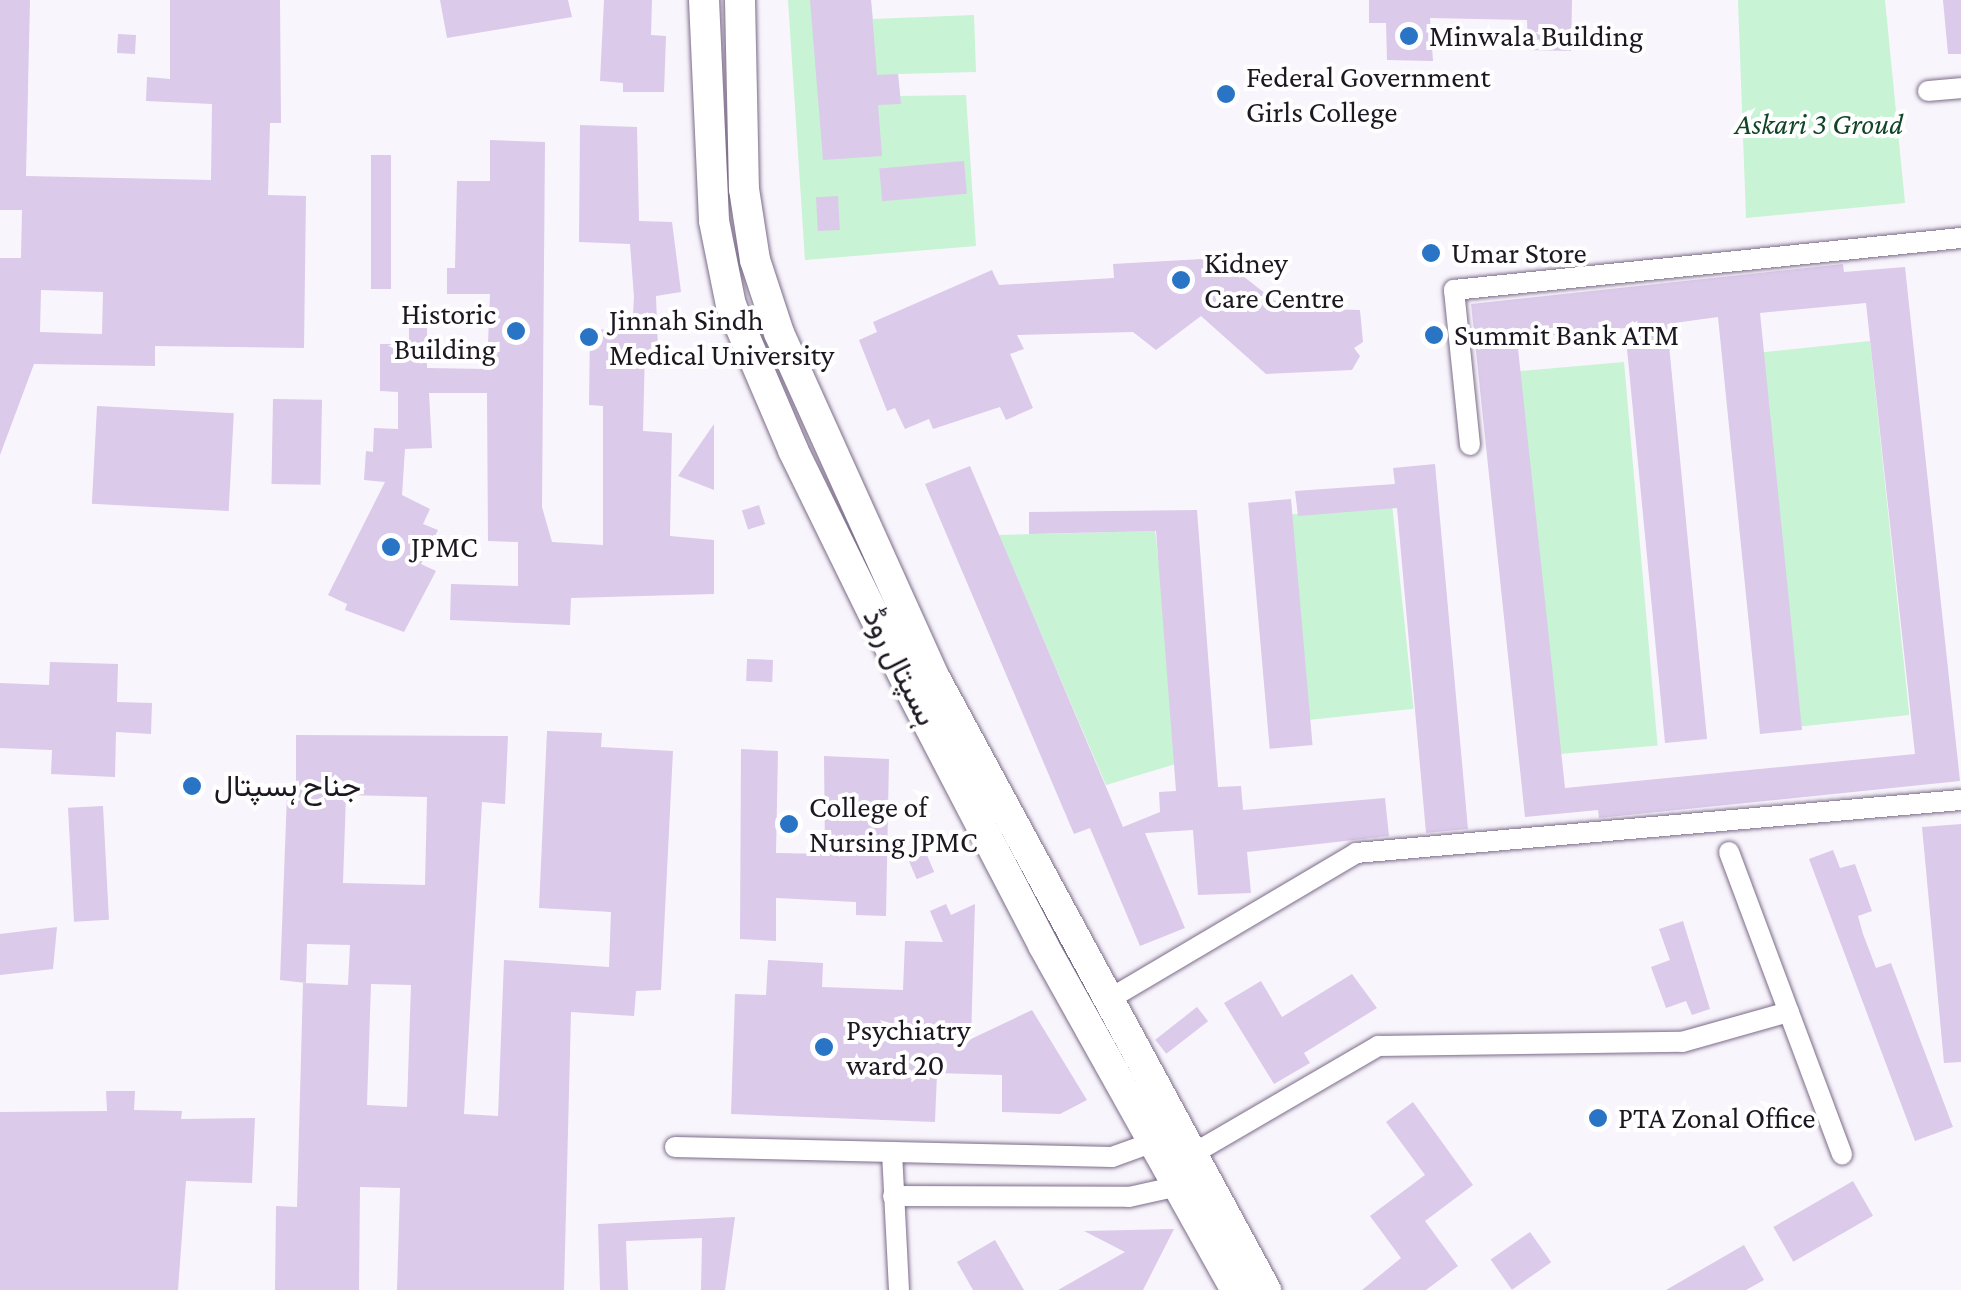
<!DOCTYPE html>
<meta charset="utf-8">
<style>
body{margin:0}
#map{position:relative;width:1961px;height:1290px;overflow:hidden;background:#f9f5fc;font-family:"Crimson Pro",Vazirmatn,serif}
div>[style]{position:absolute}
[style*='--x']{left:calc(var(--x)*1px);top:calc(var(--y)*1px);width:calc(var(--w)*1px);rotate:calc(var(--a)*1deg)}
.green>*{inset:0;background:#c8f3d4;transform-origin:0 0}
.building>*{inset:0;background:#dbcaea;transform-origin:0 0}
.roads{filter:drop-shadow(0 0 2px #7b6c89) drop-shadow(0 0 2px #7b6c89)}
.street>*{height:20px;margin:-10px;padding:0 10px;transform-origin:10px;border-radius:10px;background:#fff}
.secondary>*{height:30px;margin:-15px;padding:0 15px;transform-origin:15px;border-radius:15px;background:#fff}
.dots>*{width:28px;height:28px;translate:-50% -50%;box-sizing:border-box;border:5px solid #fff;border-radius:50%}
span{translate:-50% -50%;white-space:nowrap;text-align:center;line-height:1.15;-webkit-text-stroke:8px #fff;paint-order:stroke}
.poi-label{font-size:30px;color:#1d1722}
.left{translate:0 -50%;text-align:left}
.right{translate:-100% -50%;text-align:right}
.park-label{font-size:30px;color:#124527;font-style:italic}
.street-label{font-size:30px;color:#1d1722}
</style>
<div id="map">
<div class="green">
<div style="clip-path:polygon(788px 0,871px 0,873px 19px,974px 15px,976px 72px,898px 74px,900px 96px,966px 95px,976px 246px,805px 260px)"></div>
<div style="clip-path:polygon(1885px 0,1905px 203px,1746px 218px,1738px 0)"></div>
<div style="left:1870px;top:341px;width:376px;height:110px;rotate:84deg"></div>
<div style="left:1624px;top:362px;width:385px;height:107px;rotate:85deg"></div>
<div style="left:1392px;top:504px;width:206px;height:106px;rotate:84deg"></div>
<div style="clip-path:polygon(1155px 531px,1182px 762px,1106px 785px,999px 535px)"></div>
</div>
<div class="building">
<div style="clip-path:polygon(evenodd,0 0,30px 0,26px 176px,211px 180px,212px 104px,146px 101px,147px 77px,170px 79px,170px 0,280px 0,281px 123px,270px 123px,268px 195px,306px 196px,304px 348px,155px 346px,155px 366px,34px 364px,0 455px,0 258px,21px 258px,22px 210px,0 210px,0 0,41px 290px,103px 292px,102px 334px,40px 332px,41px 290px)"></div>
<div style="clip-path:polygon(440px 0,568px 0,572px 17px,447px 38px)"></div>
<div style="clip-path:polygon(604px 0,652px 0,651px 35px,666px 36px,664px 92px,623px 92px,623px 83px,600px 81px)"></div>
<div style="clip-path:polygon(810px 0,871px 0,877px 75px,898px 74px,901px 104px,878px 105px,882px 156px,823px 160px)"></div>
<div style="clip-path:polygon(1369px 0,1572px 0,1571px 51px,1528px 50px,1527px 20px,1430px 18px,1433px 61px,1387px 60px,1386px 23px,1369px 23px)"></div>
<div style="clip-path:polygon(1943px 0,1961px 0,1961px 54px,1948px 54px)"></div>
<div style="left:118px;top:34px;width:18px;height:19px;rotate:3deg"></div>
<div style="clip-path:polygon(580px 125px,637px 127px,639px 221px,672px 222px,681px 292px,656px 296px,658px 350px,645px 350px,643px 431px,672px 433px,670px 536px,714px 540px,714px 594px,571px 598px,570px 625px,450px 620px,451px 584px,518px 586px,518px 542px,488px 541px,487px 393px,429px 393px,432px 448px,405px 449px,402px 495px,430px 509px,423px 524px,438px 530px,421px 564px,436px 571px,404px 632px,345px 610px,347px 604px,328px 595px,385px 482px,364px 480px,366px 451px,373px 452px,374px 428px,398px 429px,398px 392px,380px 391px,380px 344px,409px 344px,409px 322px,427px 322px,427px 368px,487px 369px,490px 294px,447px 294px,447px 268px,455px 268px,457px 181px,490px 181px,490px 140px,545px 142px,542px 507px,552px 542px,603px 545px,603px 406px,589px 405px,590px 329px,632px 331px,634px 297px,630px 244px,579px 242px)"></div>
<div style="left:371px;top:155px;width:20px;height:134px"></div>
<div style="left:964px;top:161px;width:33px;height:85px;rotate:85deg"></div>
<div style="left:838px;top:196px;width:34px;height:22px;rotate:87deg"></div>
<div style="clip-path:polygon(1220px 258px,1284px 308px,1360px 310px,1363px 342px,1354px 348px,1360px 356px,1352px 370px,1266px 374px,1201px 316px,1156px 350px,1133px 332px,1017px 335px,1024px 349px,1010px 354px,1033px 408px,1006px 420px,1000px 407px,933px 429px,929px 419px,905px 429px,895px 408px,887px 411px,859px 340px,877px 332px,873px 322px,992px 270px,999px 285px,1114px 278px,1113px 264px)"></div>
<div style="clip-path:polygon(evenodd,1843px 264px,1844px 272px,1905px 267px,1960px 781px,1599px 818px,1598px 810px,1525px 817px,1471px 304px,1843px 264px,1866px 303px,1915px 754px,1565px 788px,1517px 339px,1625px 328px,1665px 743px,1707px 739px,1667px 324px,1718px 317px,1760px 734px,1802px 730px,1760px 313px,1866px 303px)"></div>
<div style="left:273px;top:399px;width:49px;height:85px;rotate:1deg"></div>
<div style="left:97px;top:406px;width:137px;height:98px;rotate:3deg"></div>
<div style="clip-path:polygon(714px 424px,714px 490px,678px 476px)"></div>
<div style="clip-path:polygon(1435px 464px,1468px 829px,1426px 833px,1397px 508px,1298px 516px,1295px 491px,1395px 484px,1393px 468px)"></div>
<div style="clip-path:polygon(970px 466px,1123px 827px,1160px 812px,1159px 792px,1176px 791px,1156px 531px,1029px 534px,1029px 512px,1197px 510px,1218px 787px,1241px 786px,1243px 810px,1385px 798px,1389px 836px,1247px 852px,1251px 893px,1198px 895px,1193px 830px,1145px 833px,1185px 928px,1140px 946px,1090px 828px,1074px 834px,925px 484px)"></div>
<div style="left:1291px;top:499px;width:247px;height:43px;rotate:85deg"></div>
<div style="left:759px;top:505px;width:20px;height:18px;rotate:72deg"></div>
<div style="left:747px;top:659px;width:26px;height:22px;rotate:2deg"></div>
<div style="clip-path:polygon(50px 662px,118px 664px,117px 702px,152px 703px,151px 734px,116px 732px,115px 777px,51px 774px,52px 750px,0 748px,0 683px,49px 685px)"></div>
<div style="clip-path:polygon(evenodd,547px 731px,602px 733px,601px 747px,673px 751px,661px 990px,636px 991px,634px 1016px,571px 1012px,564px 1290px,397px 1290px,400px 1188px,360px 1187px,359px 1290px,275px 1290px,276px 1206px,297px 1207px,303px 983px,348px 985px,350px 945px,307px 944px,306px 983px,280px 980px,287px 794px,296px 796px,296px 735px,508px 736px,505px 804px,482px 802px,464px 1114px,498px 1116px,504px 960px,609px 967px,611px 912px,539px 908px,547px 731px,346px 795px,427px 797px,425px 885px,343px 883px,346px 795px,547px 731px,371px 984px,411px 985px,407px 1107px,367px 1105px,371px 984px)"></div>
<div style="clip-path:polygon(741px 749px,778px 751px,776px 853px,825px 854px,824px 756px,889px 759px,886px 916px,856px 915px,856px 902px,776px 898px,776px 941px,740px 939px)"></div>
<div style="left:103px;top:806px;width:114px;height:35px;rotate:87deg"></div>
<div style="clip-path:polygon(1961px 824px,1961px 1062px,1944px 1063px,1922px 827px)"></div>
<div style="left:924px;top:848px;width:26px;height:19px;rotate:67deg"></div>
<div style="clip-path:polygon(1833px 850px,1840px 868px,1855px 864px,1872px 911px,1858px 916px,1863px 934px,1876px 968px,1891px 963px,1953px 1127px,1915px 1141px,1809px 859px)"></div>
<div style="clip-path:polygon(946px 904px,951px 915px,975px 904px,971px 1039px,1032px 1010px,1087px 1100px,1060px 1114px,1002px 1112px,1002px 1075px,937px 1073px,935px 1122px,731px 1114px,735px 994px,766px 995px,768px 960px,823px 963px,822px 987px,903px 990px,905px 941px,943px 942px,930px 911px)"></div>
<div style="clip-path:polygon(1683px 921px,1710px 1009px,1692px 1015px,1686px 1001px,1666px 1008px,1651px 967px,1670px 960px,1659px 929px)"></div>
<div style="clip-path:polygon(57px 927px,53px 969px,0 975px,0 934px)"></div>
<div style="clip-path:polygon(1352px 974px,1377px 1008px,1304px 1053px,1310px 1063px,1274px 1084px,1224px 1003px,1261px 981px,1282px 1017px)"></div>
<div style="left:1197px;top:1007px;width:18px;height:53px;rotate:52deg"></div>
<div style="clip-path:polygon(106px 1091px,135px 1091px,134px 1110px,182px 1111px,181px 1119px,255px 1118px,252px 1183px,186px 1181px,178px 1290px,0 1290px,0 1112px,107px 1111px)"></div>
<div style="clip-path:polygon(1413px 1102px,1473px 1185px,1425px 1221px,1458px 1266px,1426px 1290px,1362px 1290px,1401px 1258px,1370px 1216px,1425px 1175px,1386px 1122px)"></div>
<div style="left:1853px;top:1181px;width:40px;height:92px;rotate:60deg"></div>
<div style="clip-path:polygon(735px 1217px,725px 1290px,701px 1290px,702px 1238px,626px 1241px,628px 1290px,600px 1290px,598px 1224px)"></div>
<div style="clip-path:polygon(1174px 1229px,1143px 1290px,1058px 1290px,1125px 1252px,1084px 1231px)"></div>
<div style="left:1530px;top:1232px;width:37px;height:48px;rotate:55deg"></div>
<div style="clip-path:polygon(995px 1240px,1024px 1290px,973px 1290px,957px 1262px)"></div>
<div style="clip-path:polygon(1744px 1245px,1764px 1280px,1746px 1290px,1666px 1290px)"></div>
</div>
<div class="roads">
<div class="street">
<div style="--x:1928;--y:91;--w:33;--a:-5"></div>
<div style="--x:1470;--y:445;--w:156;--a:-95.9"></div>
<div style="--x:1454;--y:290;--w:510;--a:-5.86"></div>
<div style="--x:1729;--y:852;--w:323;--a:69.5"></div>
<div style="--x:1106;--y:1001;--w:291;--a:-30.6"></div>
<div style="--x:1356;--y:853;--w:607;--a:-5.01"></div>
<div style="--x:675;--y:1147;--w:437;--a:1.3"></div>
<div style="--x:1112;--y:1157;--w:41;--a:-19.7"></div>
<div style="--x:892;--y:1152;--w:138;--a:87.1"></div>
<div style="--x:1189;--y:1156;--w:219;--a:-30.2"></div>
<div style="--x:1378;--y:1046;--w:304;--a:-0.8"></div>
<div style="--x:1682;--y:1042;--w:111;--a:-15.7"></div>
<div style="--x:893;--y:1196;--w:236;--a:0.2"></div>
<div style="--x:1129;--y:1197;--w:46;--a:-12.5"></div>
</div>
<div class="secondary">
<div style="--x:704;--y:0;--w:221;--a:87.4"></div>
<div style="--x:714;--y:221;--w:86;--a:78.6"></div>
<div style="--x:731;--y:305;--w:158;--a:66.8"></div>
<div style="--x:793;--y:450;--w:268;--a:63.9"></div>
<div style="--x:911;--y:691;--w:286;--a:62.5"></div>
<div style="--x:1043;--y:945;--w:395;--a:60.8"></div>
<div style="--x:740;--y:0;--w:189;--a:88.8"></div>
<div style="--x:744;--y:189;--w:72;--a:81.2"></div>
<div style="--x:755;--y:260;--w:77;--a:71.8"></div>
<div style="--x:779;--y:333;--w:381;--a:65.7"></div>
<div style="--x:936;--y:680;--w:694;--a:61.59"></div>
</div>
</div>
<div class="dots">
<div style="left:1409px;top:36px;background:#2974c4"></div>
<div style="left:1226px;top:94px;background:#2974c4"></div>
<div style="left:1431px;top:253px;background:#2974c4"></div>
<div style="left:1181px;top:280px;background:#2974c4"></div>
<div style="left:516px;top:331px;background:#2974c4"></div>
<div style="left:1434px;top:335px;background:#2974c4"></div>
<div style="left:589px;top:337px;background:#2974c4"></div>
<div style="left:391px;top:547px;background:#2974c4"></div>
<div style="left:192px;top:786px;background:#2974c4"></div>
<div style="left:789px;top:824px;background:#2974c4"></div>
<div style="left:824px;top:1047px;background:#2974c4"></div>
<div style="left:1598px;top:1118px;background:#2974c4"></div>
</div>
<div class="poi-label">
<span class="left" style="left:1429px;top:36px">Minwala Building</span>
<span class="left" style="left:1246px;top:94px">Federal Government<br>Girls College</span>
<span class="left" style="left:1451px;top:253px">Umar Store</span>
<span class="left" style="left:1204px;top:280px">Kidney<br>Care Centre</span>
<span class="right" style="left:496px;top:331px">Historic<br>Building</span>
<span class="left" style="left:609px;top:337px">Jinnah Sindh<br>Medical University</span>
<span class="left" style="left:1454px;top:335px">Summit Bank ATM</span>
<span class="left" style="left:411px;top:547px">JPMC</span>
<span class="left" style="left:214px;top:786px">جناح ہسپتال</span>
<span class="left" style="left:809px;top:824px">College of<br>Nursing JPMC</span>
<span class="left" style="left:846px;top:1047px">Psychiatry<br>ward 20</span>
<span class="left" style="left:1618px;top:1118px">PTA Zonal Office</span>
</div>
<div class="park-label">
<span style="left:1819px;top:124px">Askari 3 Groud</span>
</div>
<div class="street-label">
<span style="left:900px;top:667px;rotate:63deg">ہسپتال روڈ</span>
</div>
</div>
